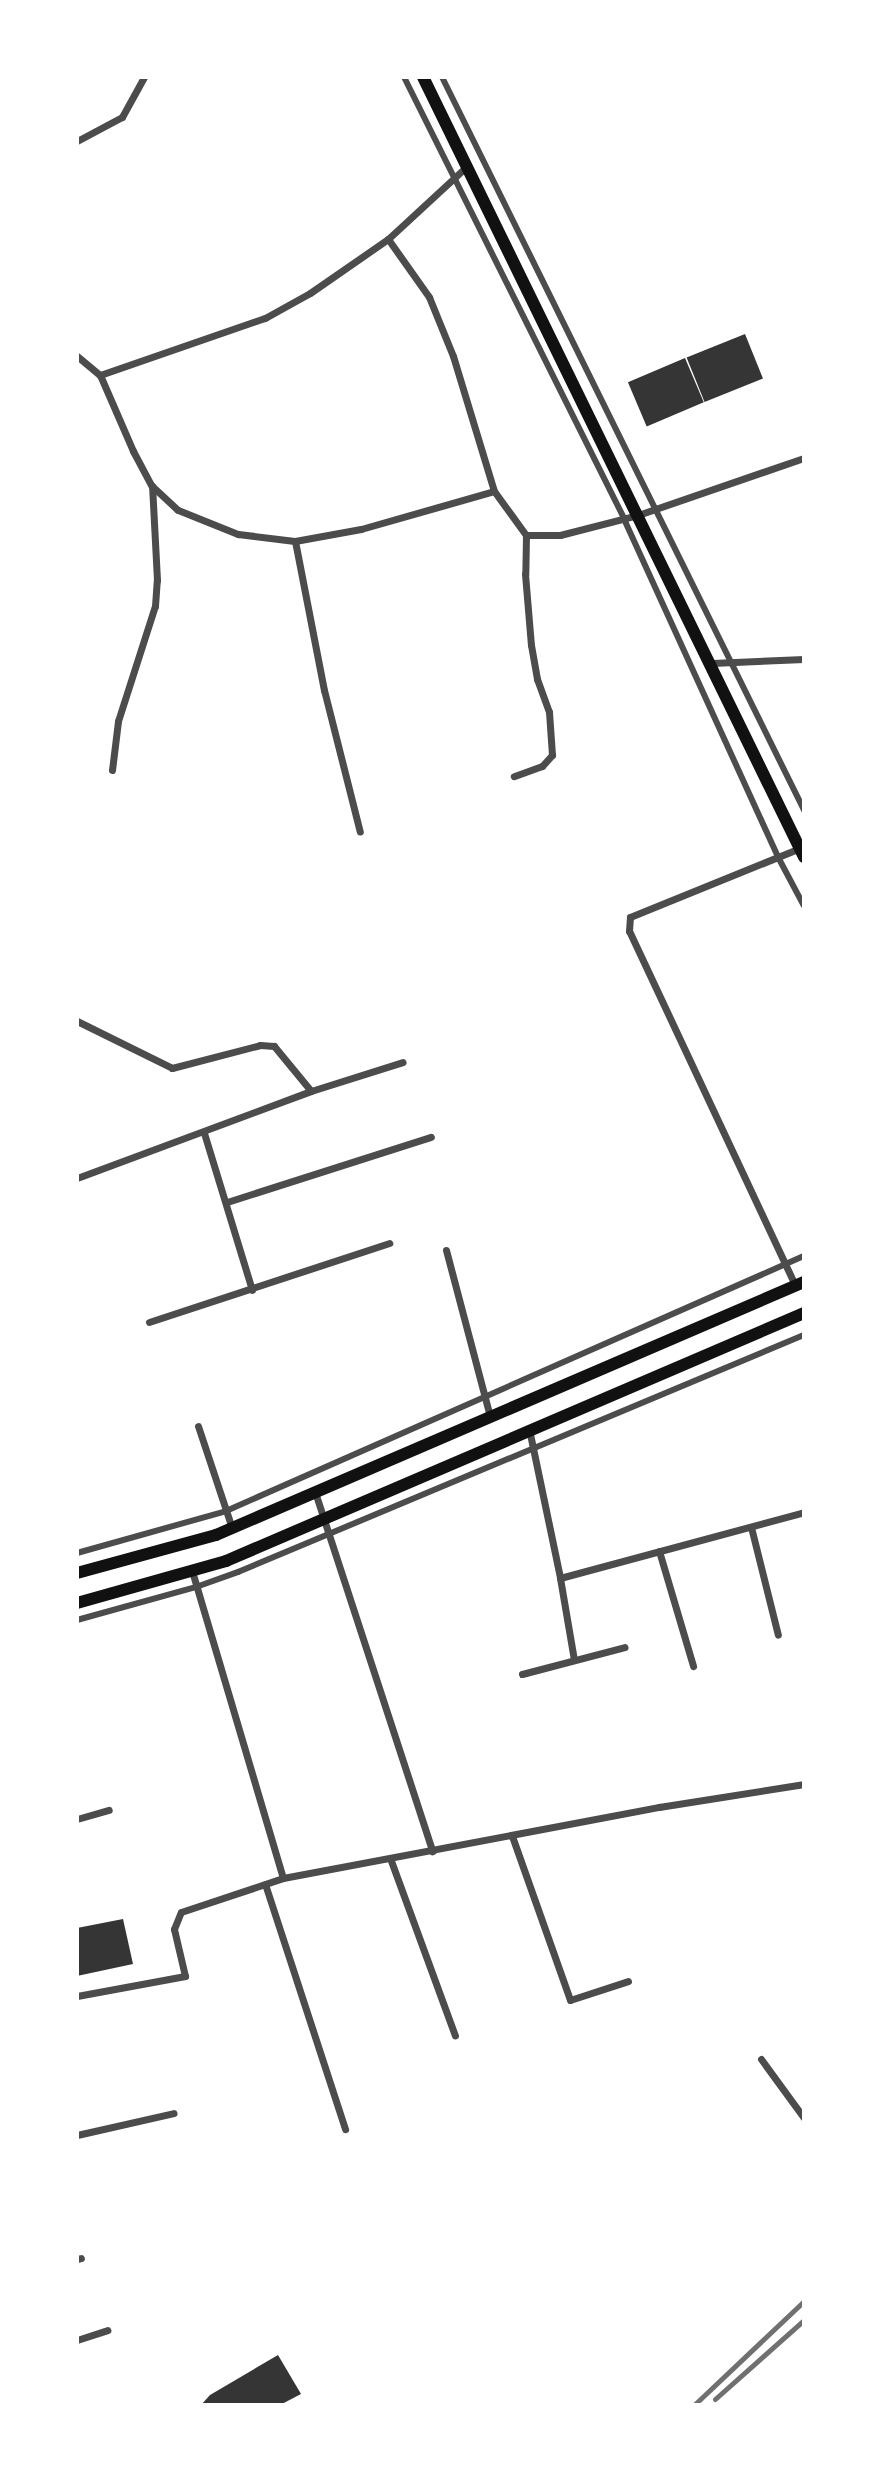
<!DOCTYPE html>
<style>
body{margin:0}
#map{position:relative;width:881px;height:2482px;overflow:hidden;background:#fff;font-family:Overpass,sans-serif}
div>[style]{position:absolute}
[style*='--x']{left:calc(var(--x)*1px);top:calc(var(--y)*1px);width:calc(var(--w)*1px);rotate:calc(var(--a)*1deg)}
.building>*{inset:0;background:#353535;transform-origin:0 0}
.pedestrian>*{height:6px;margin:-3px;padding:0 3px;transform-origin:3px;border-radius:3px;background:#4c4c4c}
.minor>*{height:7px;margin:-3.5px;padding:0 3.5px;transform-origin:3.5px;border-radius:3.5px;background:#4c4c4c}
.secondary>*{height:12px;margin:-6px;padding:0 6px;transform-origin:6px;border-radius:6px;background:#111}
.rail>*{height:5px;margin:-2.5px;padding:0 2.5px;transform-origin:2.5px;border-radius:2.5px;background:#707070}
span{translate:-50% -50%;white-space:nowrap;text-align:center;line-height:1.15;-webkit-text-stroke:7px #fff;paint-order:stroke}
.frame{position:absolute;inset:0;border:79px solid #fff;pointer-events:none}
</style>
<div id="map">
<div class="building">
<div style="left:745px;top:334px;width:48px;height:63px;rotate:68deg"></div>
<div style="left:685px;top:358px;width:48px;height:62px;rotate:67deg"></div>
<div style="clip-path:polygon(123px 1919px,133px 1964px,77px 1976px,77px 1928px)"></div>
<div style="clip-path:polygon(278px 2355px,301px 2394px,280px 2405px,201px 2405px,210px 2395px)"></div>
</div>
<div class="pedestrian">
<div style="--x:404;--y:77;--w:494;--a:63.5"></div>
<div style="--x:624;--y:519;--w:371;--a:65.5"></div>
<div style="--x:778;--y:857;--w:55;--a:62"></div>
<div style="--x:442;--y:77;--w:818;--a:63.72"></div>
<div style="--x:77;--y:1553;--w:155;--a:-15.7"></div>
<div style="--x:226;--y:1511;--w:632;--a:-23.81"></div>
<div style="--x:77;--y:1620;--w:123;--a:-15.5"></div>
<div style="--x:196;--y:1587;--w:45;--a:-19.7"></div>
<div style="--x:238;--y:1572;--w:614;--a:-22.72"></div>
</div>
<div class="minor">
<div style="--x:77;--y:141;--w:51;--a:-28.1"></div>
<div style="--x:122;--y:117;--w:46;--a:-61.2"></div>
<div style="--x:388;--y:239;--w:71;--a:54.7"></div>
<div style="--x:429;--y:297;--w:64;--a:67.9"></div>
<div style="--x:453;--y:356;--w:141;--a:73.1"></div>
<div style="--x:494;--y:491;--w:54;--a:54"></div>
<div style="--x:526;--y:535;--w:39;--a:91"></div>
<div style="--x:525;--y:574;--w:71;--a:85.2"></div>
<div style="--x:531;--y:645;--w:35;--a:80"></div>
<div style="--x:537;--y:679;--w:35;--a:70"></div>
<div style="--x:549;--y:712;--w:43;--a:86"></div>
<div style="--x:552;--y:755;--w:15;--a:132"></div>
<div style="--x:542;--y:766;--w:30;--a:160"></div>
<div style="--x:77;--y:356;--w:30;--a:40"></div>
<div style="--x:100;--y:375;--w:83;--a:66.5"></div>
<div style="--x:133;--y:451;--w:40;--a:62"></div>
<div style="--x:152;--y:486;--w:35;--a:43"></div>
<div style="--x:178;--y:510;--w:65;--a:21.8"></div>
<div style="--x:238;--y:534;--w:57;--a:7"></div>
<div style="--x:295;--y:541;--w:67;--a:-10.3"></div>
<div style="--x:361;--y:529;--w:138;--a:-15.9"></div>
<div style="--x:100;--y:375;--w:175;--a:-19.1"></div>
<div style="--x:265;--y:318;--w:51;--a:-29.1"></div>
<div style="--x:310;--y:293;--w:95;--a:-34.7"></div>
<div style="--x:388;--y:239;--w:108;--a:-42.7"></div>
<div style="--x:526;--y:535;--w:34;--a:0"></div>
<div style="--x:560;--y:535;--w:81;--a:-14.4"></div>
<div style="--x:638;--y:515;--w:176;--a:-19"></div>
<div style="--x:295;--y:541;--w:152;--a:79"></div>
<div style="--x:324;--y:690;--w:146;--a:75.8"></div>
<div style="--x:712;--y:663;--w:92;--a:-2.5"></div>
<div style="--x:112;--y:770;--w:49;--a:-83"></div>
<div style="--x:118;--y:721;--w:121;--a:-72.2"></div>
<div style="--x:155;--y:606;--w:26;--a:-86"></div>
<div style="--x:157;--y:580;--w:94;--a:-93"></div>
<div style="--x:77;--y:1021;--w:106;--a:26.3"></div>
<div style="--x:172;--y:1068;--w:91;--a:-14.6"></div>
<div style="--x:260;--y:1045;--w:14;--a:4"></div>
<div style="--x:274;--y:1046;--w:58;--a:50.6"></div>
<div style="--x:204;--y:1133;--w:164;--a:73"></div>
<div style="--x:77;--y:1178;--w:250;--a:-20.4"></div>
<div style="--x:311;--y:1091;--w:96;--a:-17.5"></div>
<div style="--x:227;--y:1202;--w:214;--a:-17.7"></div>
<div style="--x:446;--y:1250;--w:172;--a:75.2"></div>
<div style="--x:795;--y:1285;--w:391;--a:-115.1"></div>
<div style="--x:629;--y:931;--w:14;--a:-86"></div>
<div style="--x:630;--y:917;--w:183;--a:-22.1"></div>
<div style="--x:149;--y:1322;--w:253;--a:-18.2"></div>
<div style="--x:198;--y:1426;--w:108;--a:71.6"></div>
<div style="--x:529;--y:1429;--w:152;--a:78.2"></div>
<div style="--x:560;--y:1578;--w:253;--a:-15.1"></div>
<div style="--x:315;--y:1492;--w:378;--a:71.9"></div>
<div style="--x:751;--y:1527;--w:111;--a:76"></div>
<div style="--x:659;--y:1551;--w:120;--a:73.5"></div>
<div style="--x:192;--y:1571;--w:320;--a:73.5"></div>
<div style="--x:560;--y:1578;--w:83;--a:80.3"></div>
<div style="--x:522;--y:1674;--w:106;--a:-14.7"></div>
<div style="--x:77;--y:1819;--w:33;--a:-16"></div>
<div style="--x:512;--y:1836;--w:174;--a:70.5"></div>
<div style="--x:570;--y:2000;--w:61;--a:-18.1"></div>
<div style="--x:390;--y:1858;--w:189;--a:69.9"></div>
<div style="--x:265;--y:1884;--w:258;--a:71.9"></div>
<div style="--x:77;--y:1996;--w:110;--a:-10.5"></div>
<div style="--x:185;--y:1976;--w:48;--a:-103.2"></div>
<div style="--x:174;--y:1929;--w:18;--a:-68"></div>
<div style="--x:181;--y:1912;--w:108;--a:-18.4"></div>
<div style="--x:283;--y:1878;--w:383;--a:-10.7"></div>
<div style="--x:659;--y:1807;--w:147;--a:-9"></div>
<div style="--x:761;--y:2059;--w:73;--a:53.9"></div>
<div style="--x:77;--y:2135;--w:99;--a:-12.8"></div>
<div style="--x:77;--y:2259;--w:4;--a:-14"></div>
<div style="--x:77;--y:2340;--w:32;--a:-18"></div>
</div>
<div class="secondary">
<div style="--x:423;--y:77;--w:868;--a:63.97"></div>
<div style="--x:77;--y:1573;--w:144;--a:-15.3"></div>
<div style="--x:216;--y:1535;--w:640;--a:-23.28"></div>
<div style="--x:77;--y:1603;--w:155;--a:-15.7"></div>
<div style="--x:226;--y:1561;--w:629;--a:-23.22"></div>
</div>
<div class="rail">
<div style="--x:715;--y:2399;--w:119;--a:-41.6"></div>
<div style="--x:694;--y:2405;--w:151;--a:-43.4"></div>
</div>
<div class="frame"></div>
</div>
